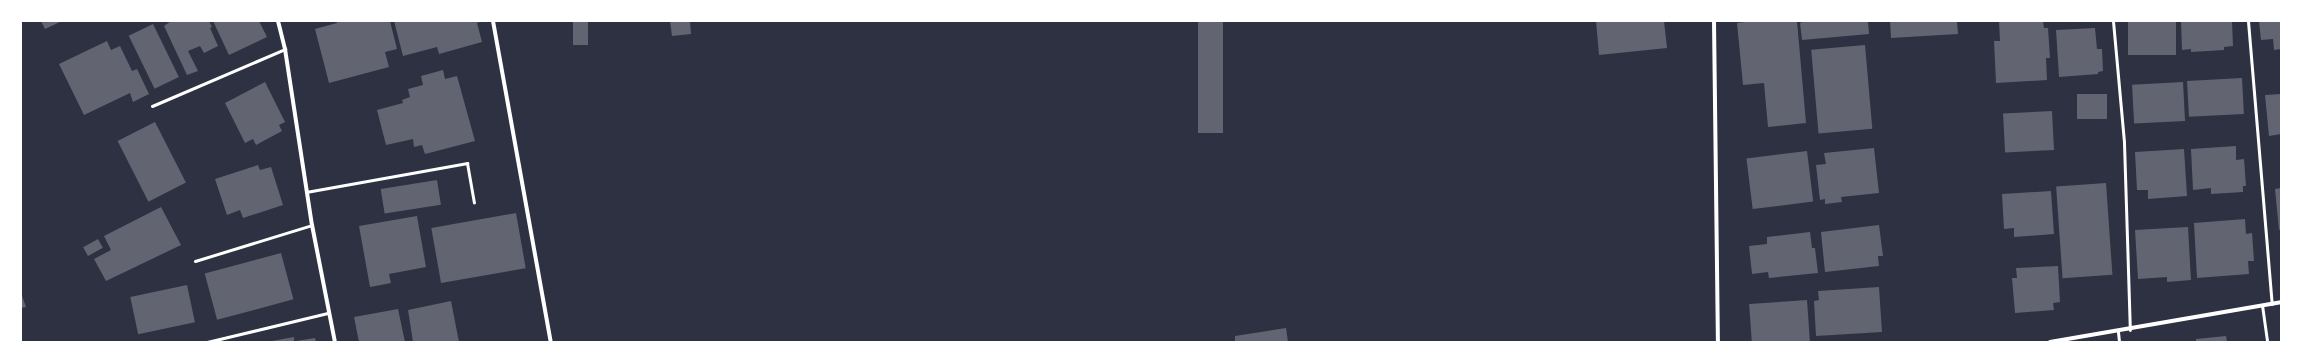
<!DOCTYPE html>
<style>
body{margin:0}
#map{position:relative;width:2302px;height:363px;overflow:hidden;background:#2d3142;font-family:Arial,sans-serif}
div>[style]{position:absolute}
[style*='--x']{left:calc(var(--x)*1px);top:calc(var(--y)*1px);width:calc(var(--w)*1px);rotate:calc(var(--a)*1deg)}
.building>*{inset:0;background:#626471;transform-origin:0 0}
.service>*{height:3px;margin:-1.5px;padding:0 1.5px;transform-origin:1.5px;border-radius:1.5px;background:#fff}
.minor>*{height:4px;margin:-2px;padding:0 2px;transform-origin:2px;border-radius:2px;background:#fff}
span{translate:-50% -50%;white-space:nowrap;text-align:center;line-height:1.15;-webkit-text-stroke:3px #fff;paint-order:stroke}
.frame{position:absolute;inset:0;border:22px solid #fff;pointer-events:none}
</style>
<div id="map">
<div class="building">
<div style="clip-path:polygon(41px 21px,62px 21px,45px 29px)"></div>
<div style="clip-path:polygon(171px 21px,209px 21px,212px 27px,210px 28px,218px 46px,204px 53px,200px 46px,188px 51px,198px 71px,187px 75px,164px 26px)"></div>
<div style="clip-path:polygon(213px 21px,259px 21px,267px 37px,229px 55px)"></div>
<div style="clip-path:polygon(336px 21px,390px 21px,397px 49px,385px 52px,389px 67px,329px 83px,315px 29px,337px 23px)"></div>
<div style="clip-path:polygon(394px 21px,482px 21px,477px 23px,482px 42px,439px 54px,437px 47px,403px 56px)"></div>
<div style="left:573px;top:21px;width:15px;height:24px"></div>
<div style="clip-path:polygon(670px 21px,690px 21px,691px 34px,672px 36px)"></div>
<div style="left:1198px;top:21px;width:25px;height:112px"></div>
<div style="clip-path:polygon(1596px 21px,1664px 21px,1667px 48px,1599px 55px)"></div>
<div style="clip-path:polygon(1753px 21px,1797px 21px,1806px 123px,1768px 127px,1764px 83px,1743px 85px,1737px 23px)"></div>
<div style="clip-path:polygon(1805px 21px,1868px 21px,1869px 34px,1802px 40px,1800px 23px)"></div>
<div style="clip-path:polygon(1890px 21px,1957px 21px,1958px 34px,1891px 38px)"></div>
<div style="clip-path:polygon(1999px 21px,2043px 21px,2044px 28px,2048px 28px,2050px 58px,2046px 58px,2047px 80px,1996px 83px,1994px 41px,2000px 41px)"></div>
<div style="left:2128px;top:21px;width:48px;height:34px"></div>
<div style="clip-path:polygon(2181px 21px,2232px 21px,2233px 46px,2224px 47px,2224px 50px,2191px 52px,2191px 49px,2182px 50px)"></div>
<div style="clip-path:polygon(2259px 21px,2281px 21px,2281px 49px,2274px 50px,2273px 39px,2261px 40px)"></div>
<div style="left:153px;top:24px;width:59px;height:27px;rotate:64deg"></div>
<div style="clip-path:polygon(2095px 28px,2097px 49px,2102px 49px,2103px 71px,2098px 72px,2098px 74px,2059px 77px,2056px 30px)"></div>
<div style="clip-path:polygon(107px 41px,111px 50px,120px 46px,132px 71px,137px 69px,149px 94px,133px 102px,130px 93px,84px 115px,59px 64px)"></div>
<div style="left:1865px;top:45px;width:84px;height:54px;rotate:85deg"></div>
<div style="clip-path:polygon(443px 70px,445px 79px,457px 76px,475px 141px,425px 154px,422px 145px,414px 147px,413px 139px,386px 145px,377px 110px,403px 103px,402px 100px,410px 97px,408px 89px,423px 85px,421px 76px)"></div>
<div style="left:2242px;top:78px;width:36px;height:55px;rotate:87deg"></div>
<div style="clip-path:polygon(265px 82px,285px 122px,279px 125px,282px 131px,256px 145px,253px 139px,245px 143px,225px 103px)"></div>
<div style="left:2183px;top:82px;width:39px;height:51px;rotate:87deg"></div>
<div style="left:2107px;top:94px;width:25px;height:30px;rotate:90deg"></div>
<div style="clip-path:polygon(2281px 94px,2281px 134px,2269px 136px,2265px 95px)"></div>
<div style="left:2052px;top:111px;width:39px;height:49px;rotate:87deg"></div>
<div style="left:155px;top:122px;width:68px;height:42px;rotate:63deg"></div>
<div style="clip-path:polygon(2236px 146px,2236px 160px,2244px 159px,2246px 186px,2243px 186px,2243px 192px,2211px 194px,2211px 188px,2193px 190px,2191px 149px)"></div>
<div style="clip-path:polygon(1874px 148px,1879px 193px,1841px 197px,1842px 202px,1825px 204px,1825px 199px,1820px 200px,1816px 165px,1826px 164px,1824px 153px)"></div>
<div style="clip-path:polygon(2184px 149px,2187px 196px,2148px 199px,2148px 190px,2137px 190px,2135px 152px)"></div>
<div style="left:1807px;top:151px;width:51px;height:61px;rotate:83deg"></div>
<div style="clip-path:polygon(258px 165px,260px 170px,271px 167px,283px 205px,243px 218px,240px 210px,227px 215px,215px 179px)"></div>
<div style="left:437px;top:180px;width:25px;height:57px;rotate:81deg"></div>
<div style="left:2106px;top:183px;width:92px;height:50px;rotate:86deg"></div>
<div style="clip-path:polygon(2281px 188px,2281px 229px,2279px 230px,2275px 189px)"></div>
<div style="clip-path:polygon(2051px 191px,2054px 234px,2014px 237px,2014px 228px,2004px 229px,2002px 194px)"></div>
<div style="clip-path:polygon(161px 207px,181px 245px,106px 281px,94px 259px,111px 250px,104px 236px)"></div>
<div style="left:516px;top:213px;width:56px;height:86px;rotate:80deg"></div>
<div style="clip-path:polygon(417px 216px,426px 267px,389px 274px,391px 283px,370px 287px,359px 226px)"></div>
<div style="clip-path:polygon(2245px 219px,2246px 234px,2252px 233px,2254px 261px,2248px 261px,2249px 274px,2197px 278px,2194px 223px)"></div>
<div style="clip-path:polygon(1879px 225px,1883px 256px,1878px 256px,1879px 266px,1825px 272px,1821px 232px)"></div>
<div style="clip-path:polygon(2188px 227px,2191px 280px,2167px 282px,2167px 277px,2138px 279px,2135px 230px)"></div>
<div style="clip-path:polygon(1810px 232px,1812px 248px,1815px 248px,1818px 273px,1769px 278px,1768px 272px,1752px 274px,1749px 246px,1767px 244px,1767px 237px)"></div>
<div style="left:98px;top:239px;width:10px;height:17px;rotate:61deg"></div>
<div style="left:281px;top:253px;width:48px;height:79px;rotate:75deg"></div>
<div style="clip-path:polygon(2058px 266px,2060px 302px,2053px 303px,2054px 310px,2015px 313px,2012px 278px,2017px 278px,2016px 268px)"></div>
<div style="left:187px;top:285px;width:38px;height:58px;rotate:78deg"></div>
<div style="clip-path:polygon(1879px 287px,1882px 332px,1816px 336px,1814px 301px,1819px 300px,1818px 291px)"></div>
<div style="clip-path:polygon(21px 293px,26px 307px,21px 308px)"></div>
<div style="left:1807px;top:300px;width:42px;height:58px;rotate:86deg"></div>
<div style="clip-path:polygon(451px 301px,459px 342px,413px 342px,408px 310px)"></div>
<div style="clip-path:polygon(398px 309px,405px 342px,359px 342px,354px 317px)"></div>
<div style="clip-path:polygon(1286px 328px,1288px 342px,1235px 342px,1235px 336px)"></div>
<div style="clip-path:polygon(2226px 336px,2227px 342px,2196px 342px,2196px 339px)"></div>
<div style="clip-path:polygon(294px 337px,294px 342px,272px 342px,272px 341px)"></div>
<div style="clip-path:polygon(315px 338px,316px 342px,296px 342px,296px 341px)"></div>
</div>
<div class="service">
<div style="--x:2113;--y:21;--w:122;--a:84.8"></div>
<div style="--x:2124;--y:143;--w:187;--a:88.2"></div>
<div style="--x:2248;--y:21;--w:284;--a:85.2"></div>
<div style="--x:152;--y:106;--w:145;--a:-23.2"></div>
<div style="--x:306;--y:192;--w:164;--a:-10.2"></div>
<div style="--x:467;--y:163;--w:40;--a:80"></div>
<div style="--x:195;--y:261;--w:122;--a:-17.1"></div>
<div style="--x:2262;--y:305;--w:37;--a:82"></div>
<div style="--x:2118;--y:332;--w:10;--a:84"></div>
<div style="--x:207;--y:342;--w:124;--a:-13.5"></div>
</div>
<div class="minor">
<div style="--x:278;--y:21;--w:29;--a:76"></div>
<div style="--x:285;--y:49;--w:178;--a:81.3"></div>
<div style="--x:312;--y:225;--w:119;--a:78.9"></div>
<div style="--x:493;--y:21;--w:326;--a:79.8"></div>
<div style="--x:1714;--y:21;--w:321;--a:89.3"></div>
<div style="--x:2050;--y:342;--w:234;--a:-9.8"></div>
</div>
<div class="frame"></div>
</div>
